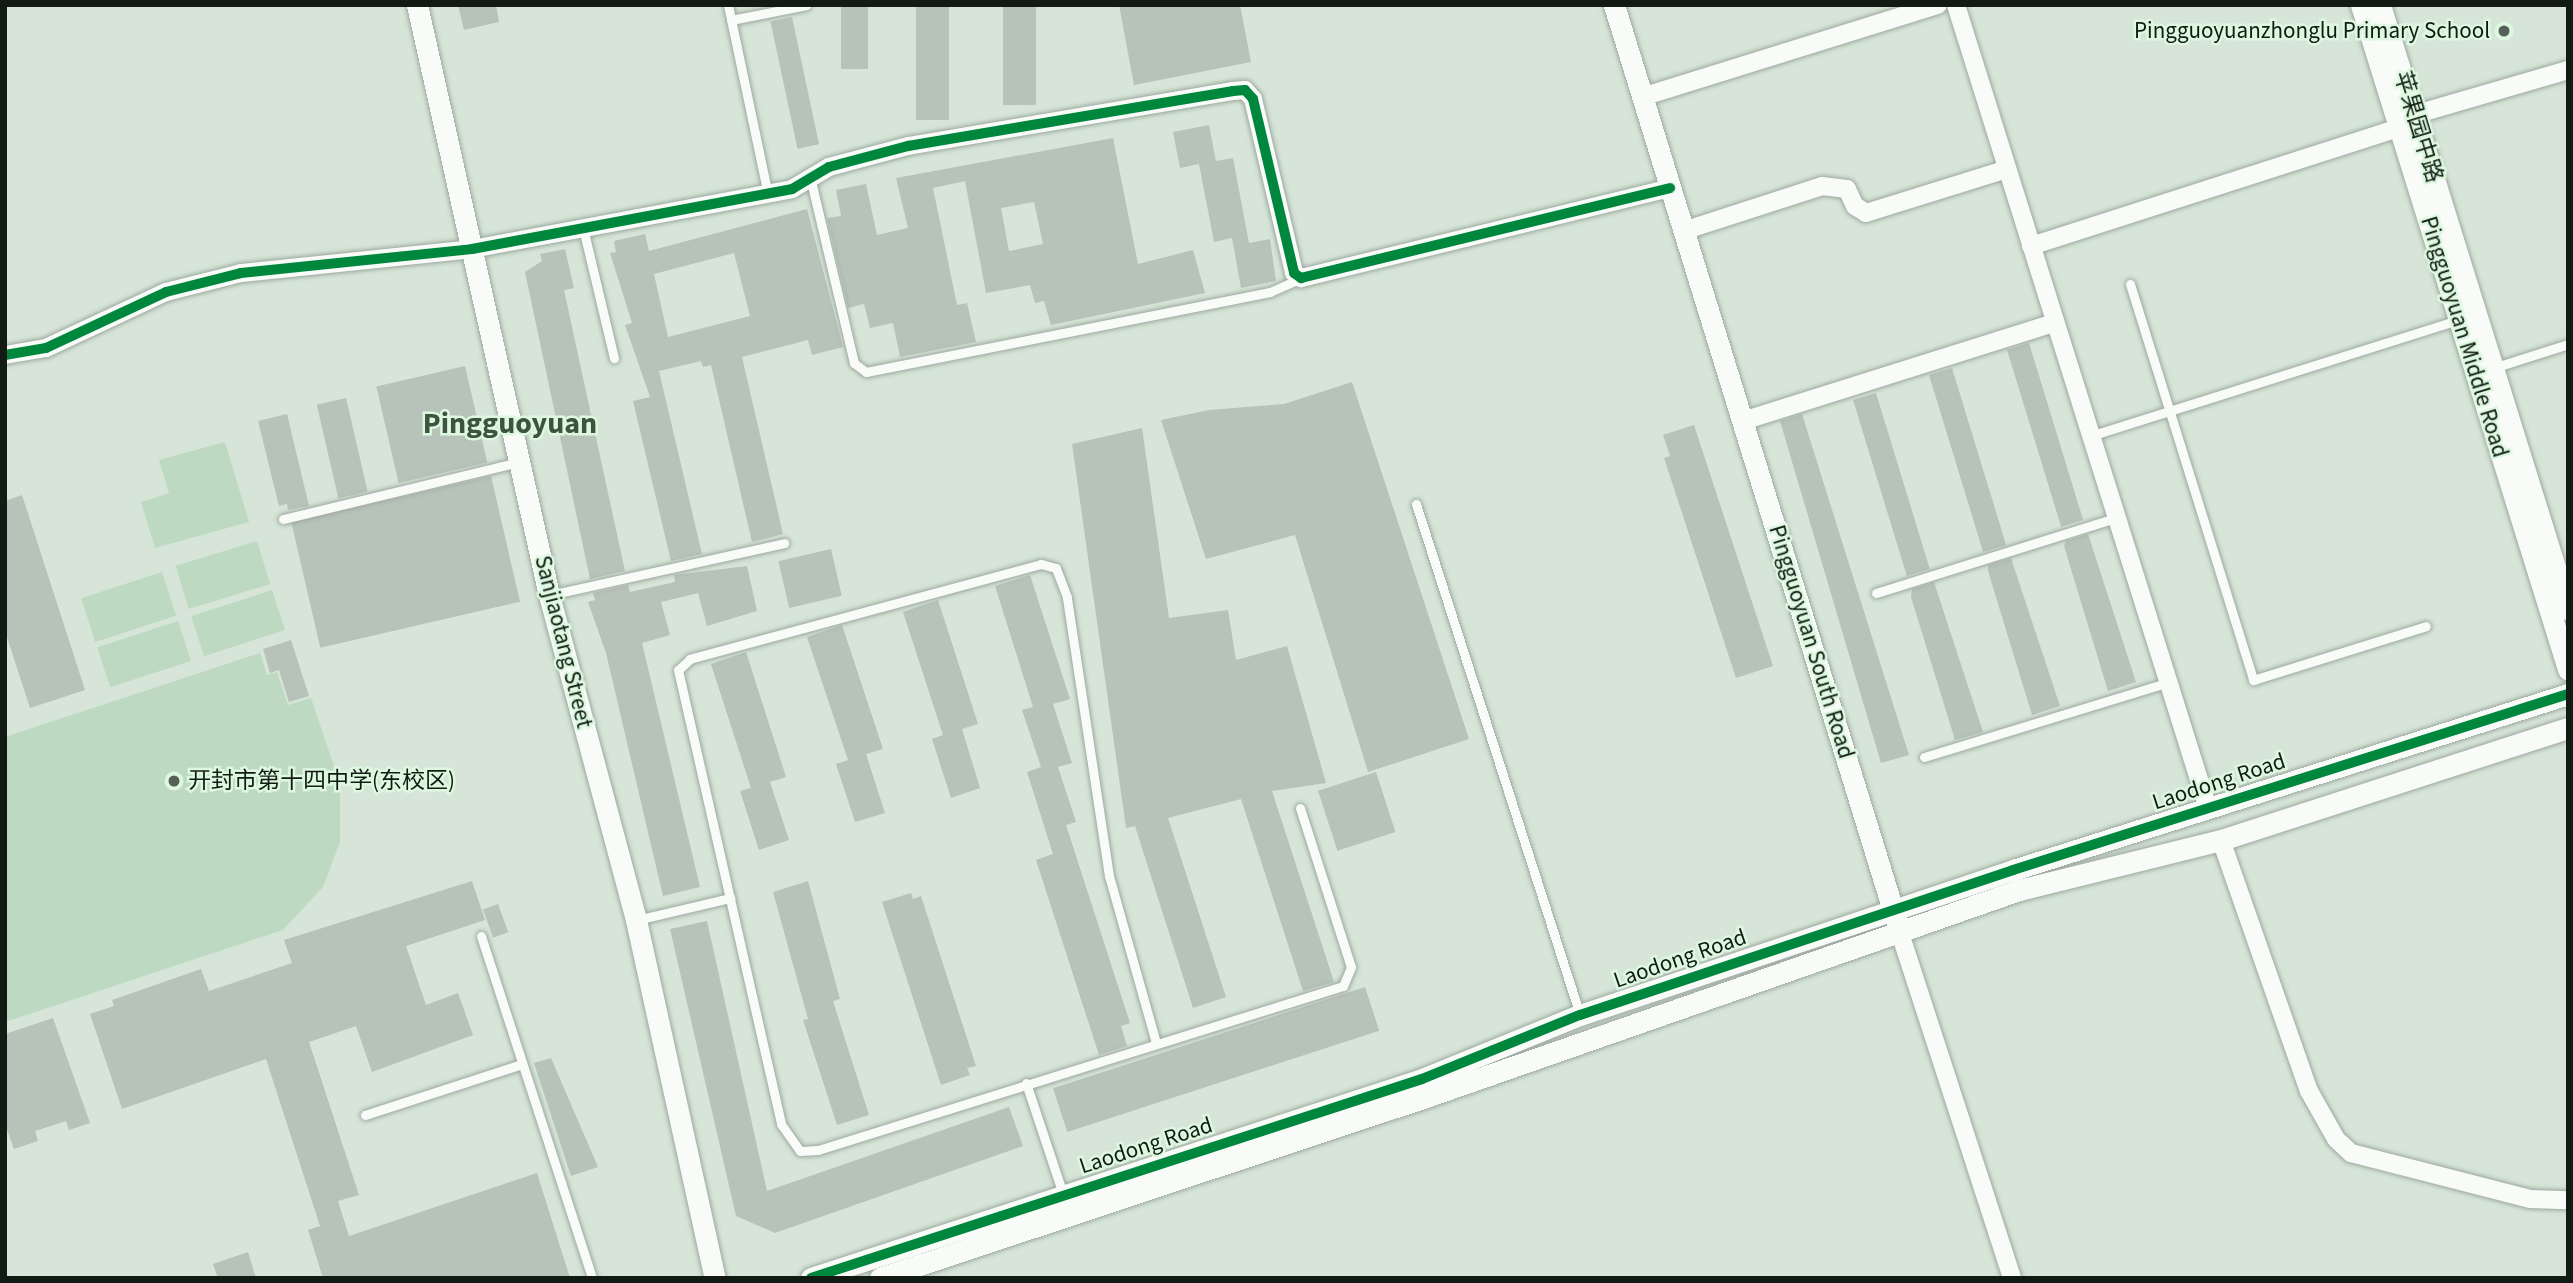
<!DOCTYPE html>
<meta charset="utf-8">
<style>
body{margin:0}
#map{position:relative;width:2573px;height:1283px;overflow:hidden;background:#d6e5d8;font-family:"Source Sans 3","Noto Sans SC",sans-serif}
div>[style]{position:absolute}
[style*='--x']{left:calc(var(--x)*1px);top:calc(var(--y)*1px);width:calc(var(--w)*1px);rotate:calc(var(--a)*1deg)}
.green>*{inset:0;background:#bed9c1;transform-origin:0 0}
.building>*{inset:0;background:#b7c2b8;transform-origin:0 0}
.roads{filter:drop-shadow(0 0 2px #9da89f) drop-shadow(0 0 2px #9da89f)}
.service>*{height:9px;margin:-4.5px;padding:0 4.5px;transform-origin:4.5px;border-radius:4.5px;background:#f9fbf9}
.minor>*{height:18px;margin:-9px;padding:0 9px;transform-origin:9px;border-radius:9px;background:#f9fbf9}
.tertiary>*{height:21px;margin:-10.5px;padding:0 10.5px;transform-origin:10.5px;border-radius:10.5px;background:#f9fbf9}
.cycleway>*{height:10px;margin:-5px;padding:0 5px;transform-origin:5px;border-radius:5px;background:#00873e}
.dots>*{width:19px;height:19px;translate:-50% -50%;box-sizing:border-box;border:4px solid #def8e0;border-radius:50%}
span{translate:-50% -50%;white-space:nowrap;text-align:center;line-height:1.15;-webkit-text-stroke:5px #def8e0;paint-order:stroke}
.poi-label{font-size:23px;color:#111b13}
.right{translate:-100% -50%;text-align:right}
.left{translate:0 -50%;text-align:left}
.street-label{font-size:23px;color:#111b13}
.district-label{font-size:30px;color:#3d5340;font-weight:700}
.frame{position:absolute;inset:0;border:7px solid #111b13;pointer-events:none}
</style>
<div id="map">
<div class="green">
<div style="clip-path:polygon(225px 442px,249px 522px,155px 548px,141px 502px,169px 493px,159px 460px)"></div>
<div style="left:257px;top:541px;width:45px;height:85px;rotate:73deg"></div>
<div style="left:162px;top:572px;width:46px;height:85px;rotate:72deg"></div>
<div style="left:272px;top:590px;width:42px;height:85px;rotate:72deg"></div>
<div style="left:178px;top:621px;width:42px;height:85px;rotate:72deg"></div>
<div style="clip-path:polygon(260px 653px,267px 675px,277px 672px,288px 705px,311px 698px,340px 784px,340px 842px,323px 887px,283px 930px,5px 1022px,5px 737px)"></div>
</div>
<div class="building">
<div style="clip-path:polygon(458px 5px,496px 5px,499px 22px,464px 30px)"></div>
<div style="left:841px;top:5px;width:27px;height:64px"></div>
<div style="left:916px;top:5px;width:33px;height:115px"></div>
<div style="left:1003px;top:5px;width:33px;height:100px"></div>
<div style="clip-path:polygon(1119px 5px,1240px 5px,1251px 62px,1134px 85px)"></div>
<div style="left:792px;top:17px;width:130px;height:22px;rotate:78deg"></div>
<div style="clip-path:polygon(1209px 125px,1216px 161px,1233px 158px,1249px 243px,1270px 239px,1276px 281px,1241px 288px,1232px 238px,1214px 242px,1199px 164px,1180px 168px,1173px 132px)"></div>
<div style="clip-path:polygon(evenodd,1113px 138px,1138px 264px,1193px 250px,1205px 293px,1051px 325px,1044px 301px,1035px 303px,1030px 285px,986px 293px,965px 181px,933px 188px,957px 305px,967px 303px,976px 342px,900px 357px,893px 323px,870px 328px,864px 304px,848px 308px,827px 218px,841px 216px,836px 190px,866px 184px,877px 235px,908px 228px,896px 178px,1113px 138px,1034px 202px,1043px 244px,1009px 251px,1001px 208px,1034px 202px)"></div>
<div style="clip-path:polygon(evenodd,807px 209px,843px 347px,812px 355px,808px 340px,742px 357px,783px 534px,752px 542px,711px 365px,703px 367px,701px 361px,659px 371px,702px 554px,671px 561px,633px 401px,650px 397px,625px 325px,632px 323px,610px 253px,616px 252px,614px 241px,645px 234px,649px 251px,807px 209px,734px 253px,750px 316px,668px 337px,654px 274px,734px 253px)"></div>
<div style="clip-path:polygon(565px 249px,574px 288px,564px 290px,625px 571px,590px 579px,525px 272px,542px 261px,540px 254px)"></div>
<div style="left:2029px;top:343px;width:185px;height:23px;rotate:73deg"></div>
<div style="left:465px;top:366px;width:99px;height:91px;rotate:77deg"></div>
<div style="left:1952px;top:368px;width:185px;height:24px;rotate:73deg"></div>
<div style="clip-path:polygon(1352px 382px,1469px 739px,1368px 772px,1295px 535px,1206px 559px,1161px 420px,1209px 410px,1284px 404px)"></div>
<div style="left:1876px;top:393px;width:184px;height:24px;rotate:73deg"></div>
<div style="left:346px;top:398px;width:96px;height:30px;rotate:77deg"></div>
<div style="clip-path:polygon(287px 414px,309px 506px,288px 510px,287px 504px,279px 506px,258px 421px)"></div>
<div style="clip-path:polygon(1802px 414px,1909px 755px,1881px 763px,1780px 421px)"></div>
<div style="clip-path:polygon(1694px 425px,1773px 666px,1736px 678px,1664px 458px,1670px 456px,1663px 435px)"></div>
<div style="clip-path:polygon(1142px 428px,1169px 618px,1228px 610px,1236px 660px,1287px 646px,1326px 783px,1272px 791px,1334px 982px,1303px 991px,1241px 799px,1168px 818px,1226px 997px,1193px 1008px,1135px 826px,1126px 828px,1072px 444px)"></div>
<div style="left:491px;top:476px;width:129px;height:205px;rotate:77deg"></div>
<div style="clip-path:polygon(22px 495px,85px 690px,30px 708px,5px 631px,5px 501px)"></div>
<div style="clip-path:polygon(2088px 534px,2136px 682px,2108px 691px,2064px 546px,2066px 541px)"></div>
<div style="left:831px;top:549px;width:48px;height:54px;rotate:77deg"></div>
<div style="clip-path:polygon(2011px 558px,2060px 706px,2032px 715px,1988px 571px,1988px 565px)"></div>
<div style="clip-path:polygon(747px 566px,757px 611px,707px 626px,698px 593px,661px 602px,670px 635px,642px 643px,700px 887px,663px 896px,606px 653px,588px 602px,595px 600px,593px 593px,628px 585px,630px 592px,675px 582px,674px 575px)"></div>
<div style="clip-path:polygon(1030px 575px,1070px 699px,1053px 704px,1072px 763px,1058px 767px,1076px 822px,1066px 825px,1130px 1023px,1121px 1026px,1127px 1046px,1099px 1055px,1036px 860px,1053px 854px,1027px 772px,1041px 767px,1022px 710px,1033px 707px,995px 586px)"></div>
<div style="clip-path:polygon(1934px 582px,1983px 732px,1955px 740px,1911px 597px,1912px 589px)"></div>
<div style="clip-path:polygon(938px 600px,978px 724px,962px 729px,980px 788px,951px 798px,932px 739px,943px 735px,903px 612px)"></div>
<div style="clip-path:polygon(842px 625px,883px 749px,866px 754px,885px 813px,855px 822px,836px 764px,848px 760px,807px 637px)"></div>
<div style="clip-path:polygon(291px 640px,309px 696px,289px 702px,279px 670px,270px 673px,263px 649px)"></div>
<div style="clip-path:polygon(746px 652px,786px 777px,770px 782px,789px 840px,759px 850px,740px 791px,751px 788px,711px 664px)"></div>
<div style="left:1376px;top:772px;width:63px;height:61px;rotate:72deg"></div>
<div style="clip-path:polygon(472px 881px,485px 920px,406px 946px,426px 1005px,458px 993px,473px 1035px,372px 1072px,356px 1026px,309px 1042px,359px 1195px,338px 1201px,349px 1236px,537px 1173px,570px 1278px,323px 1278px,308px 1230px,320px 1226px,266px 1059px,122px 1109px,90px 1014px,114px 1006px,112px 1000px,201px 969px,209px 991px,292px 963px,284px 940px)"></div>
<div style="clip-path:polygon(808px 881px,840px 999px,833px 1001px,869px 1115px,837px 1125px,803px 1020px,808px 1019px,773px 892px)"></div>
<div style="clip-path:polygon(911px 893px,913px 899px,921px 896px,976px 1066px,967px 1068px,970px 1075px,941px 1085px,882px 902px)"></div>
<div style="left:498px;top:904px;width:30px;height:16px;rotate:70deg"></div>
<div style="clip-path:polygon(707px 921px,767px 1191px,1009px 1107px,1023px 1146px,775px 1233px,736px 1216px,670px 929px)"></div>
<div style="left:1365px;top:987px;width:46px;height:328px;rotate:72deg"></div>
<div style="clip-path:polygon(53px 1018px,90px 1123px,69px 1130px,66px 1121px,35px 1131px,38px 1141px,14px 1149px,5px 1124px,5px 1034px)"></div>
<div style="clip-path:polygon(551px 1058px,598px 1167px,571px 1176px,534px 1063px)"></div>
<div style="clip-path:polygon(248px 1252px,256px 1278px,218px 1278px,213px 1264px)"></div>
</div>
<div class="roads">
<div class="service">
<div style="--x:728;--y:5;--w:193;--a:78.1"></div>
<div style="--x:731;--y:20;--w:77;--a:-11.2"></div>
<div style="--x:811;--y:181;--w:187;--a:76.7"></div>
<div style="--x:854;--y:363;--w:15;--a:37"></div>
<div style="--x:866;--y:372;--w:412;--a:-11.2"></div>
<div style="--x:1270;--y:292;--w:34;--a:-24"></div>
<div style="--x:583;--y:228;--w:134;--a:76.6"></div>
<div style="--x:2130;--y:284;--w:415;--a:72.7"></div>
<div style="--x:2253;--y:680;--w:181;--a:-17.3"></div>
<div style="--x:2493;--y:368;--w:79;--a:-17.7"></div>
<div style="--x:2090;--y:436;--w:387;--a:-17.5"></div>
<div style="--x:1416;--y:504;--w:537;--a:72.21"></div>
<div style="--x:283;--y:519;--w:242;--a:-13.6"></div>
<div style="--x:1876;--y:593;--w:250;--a:-17.4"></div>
<div style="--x:550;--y:595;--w:240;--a:-12.5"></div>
<div style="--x:1924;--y:757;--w:253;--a:-17"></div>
<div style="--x:636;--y:920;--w:97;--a:-13.2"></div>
<div style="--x:481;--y:936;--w:360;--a:72"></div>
<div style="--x:1156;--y:1043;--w:173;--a:-105.7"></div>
<div style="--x:1109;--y:876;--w:282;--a:-98.6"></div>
<div style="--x:1067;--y:597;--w:31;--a:-111"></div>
<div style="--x:1056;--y:568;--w:16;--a:-165"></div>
<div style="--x:1041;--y:564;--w:364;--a:164.9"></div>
<div style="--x:690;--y:659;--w:16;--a:137"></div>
<div style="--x:678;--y:670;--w:466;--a:77.2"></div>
<div style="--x:781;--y:1124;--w:33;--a:55"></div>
<div style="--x:800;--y:1151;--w:18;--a:-3"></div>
<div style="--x:818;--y:1150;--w:550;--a:-17.35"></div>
<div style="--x:1343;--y:986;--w:21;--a:-67"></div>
<div style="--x:1351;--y:967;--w:167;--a:-107.8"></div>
<div style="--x:1026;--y:1083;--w:117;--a:71.6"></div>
<div style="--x:365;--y:1115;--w:165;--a:-18"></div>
</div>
<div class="minor">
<div style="--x:1956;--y:5;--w:842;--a:72.58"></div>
<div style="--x:1642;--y:97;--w:310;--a:-17.3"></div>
<div style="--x:2403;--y:118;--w:172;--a:-16.2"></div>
<div style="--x:1683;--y:231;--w:146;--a:-17.9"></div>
<div style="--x:1822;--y:186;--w:25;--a:7"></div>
<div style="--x:1847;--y:189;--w:19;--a:65"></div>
<div style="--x:1855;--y:206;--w:13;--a:32"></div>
<div style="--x:1866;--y:213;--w:148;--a:-17.3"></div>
<div style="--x:2031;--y:246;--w:386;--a:-17.8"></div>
<div style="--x:5;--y:355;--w:42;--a:-9.7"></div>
<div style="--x:46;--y:348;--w:132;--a:-25"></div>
<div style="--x:166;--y:292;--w:77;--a:-14.2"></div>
<div style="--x:241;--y:273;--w:232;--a:-5.9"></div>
<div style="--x:472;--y:249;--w:326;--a:-10.6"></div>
<div style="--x:792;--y:189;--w:43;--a:-30.7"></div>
<div style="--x:829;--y:167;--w:82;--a:-14.9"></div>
<div style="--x:908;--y:146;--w:330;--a:-9.6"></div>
<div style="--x:1233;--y:91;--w:12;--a:-5"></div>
<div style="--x:1245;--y:90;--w:12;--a:48"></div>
<div style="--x:1253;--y:99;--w:179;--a:76.7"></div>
<div style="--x:1294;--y:273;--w:9;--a:36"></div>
<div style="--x:1301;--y:278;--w:380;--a:-13.7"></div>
<div style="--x:1743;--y:421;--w:326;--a:-17.5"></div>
<div style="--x:2221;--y:840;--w:266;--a:70.7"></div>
<div style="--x:2309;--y:1091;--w:55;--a:60.6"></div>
<div style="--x:2336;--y:1139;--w:21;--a:43"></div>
<div style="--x:2351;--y:1153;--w:185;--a:14.4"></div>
<div style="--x:2530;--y:1199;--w:38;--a:2"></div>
<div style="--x:1899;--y:930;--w:366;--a:72"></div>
</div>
<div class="tertiary">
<div style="--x:417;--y:5;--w:605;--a:77.39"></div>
<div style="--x:549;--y:595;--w:336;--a:75"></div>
<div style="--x:636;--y:920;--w:367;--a:77.6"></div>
<div style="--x:1614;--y:5;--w:961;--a:72.87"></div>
<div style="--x:2361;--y:5;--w:696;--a:72.69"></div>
<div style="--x:2380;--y:5;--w:633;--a:72.71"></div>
<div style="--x:811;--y:1278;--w:643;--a:-18.04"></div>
<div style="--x:1422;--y:1079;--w:170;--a:-22.1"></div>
<div style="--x:1580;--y:1015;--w:457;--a:-18.5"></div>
<div style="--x:2013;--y:870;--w:582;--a:-17.59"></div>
<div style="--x:880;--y:1278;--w:575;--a:-18.34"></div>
<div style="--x:1426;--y:1097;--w:628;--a:-19.24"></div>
<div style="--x:2019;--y:890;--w:208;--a:-13.9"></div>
<div style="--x:2221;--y:840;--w:365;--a:-17.9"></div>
</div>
</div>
<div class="cycleway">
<div style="--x:5;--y:355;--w:42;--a:-9.7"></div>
<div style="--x:46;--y:348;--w:132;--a:-25"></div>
<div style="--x:166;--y:292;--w:77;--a:-14.2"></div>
<div style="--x:241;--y:273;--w:232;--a:-5.9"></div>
<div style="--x:472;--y:249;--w:326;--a:-10.6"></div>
<div style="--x:792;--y:189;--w:43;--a:-30.7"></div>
<div style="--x:829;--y:167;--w:82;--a:-14.9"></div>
<div style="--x:908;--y:146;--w:330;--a:-9.6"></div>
<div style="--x:1233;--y:91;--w:12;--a:-5"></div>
<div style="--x:1245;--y:90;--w:12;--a:48"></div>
<div style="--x:1253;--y:99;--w:179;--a:76.7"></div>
<div style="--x:1294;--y:273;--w:9;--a:36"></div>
<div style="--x:1301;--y:278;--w:380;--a:-13.7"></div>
<div style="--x:811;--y:1278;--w:643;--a:-18.04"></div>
<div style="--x:1422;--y:1079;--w:170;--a:-22.1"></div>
<div style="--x:1580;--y:1015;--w:457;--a:-18.5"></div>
<div style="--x:2013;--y:870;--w:582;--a:-17.59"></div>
</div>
<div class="dots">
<div style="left:2504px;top:31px;background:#566258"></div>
<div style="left:174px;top:781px;background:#566258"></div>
</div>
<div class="poi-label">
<span class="right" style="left:2490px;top:31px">Pingguoyuanzhonglu Primary School</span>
<span class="left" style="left:188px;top:781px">开封市第十四中学(东校区)</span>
</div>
<div class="street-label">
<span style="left:2418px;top:127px;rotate:73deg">苹果园中路</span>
<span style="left:2464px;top:337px;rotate:73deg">Pingguoyuan Middle Road</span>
<span style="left:563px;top:642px;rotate:76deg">Sanjiaotang Street</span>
<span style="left:1811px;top:642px;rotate:73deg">Pingguoyuan South Road</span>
<span style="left:2219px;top:782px;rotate:-18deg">Laodong Road</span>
<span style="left:1680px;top:959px;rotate:-19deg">Laodong Road</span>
<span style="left:1146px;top:1146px;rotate:-18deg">Laodong Road</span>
</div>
<div class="district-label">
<span style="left:510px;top:424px">Pingguoyuan</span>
</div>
<div class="frame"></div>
</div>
